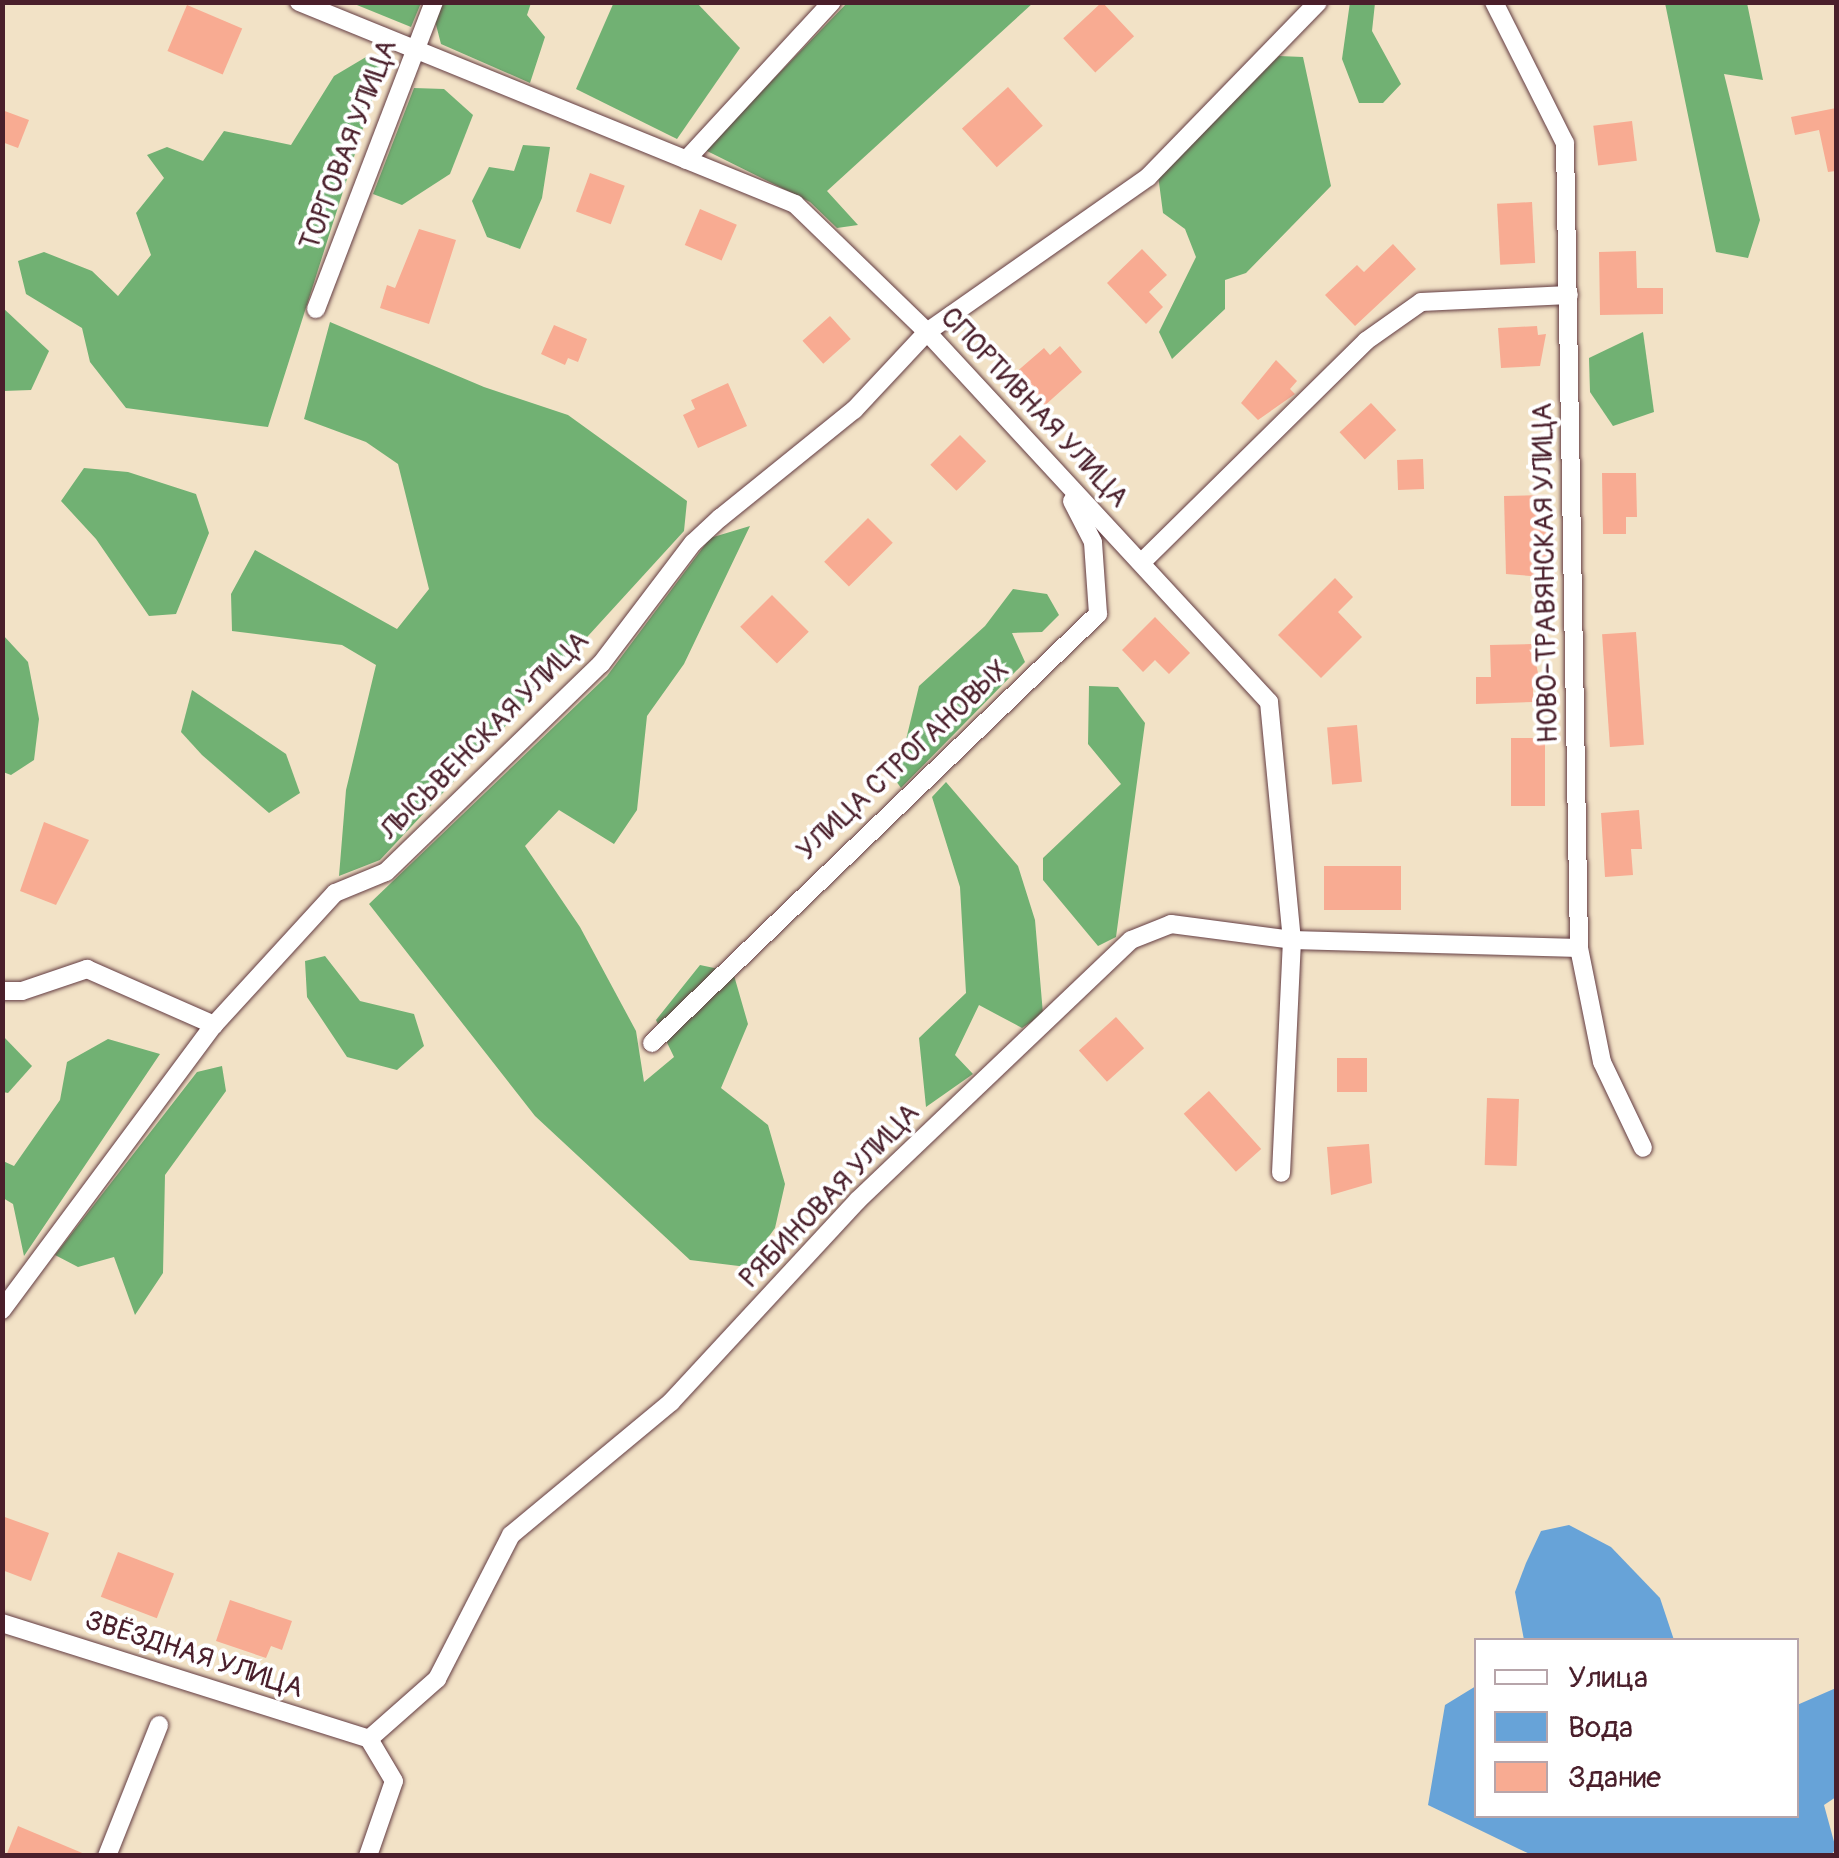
<!DOCTYPE html>
<meta charset="utf-8">
<style>
body{margin:0}
#map{position:relative;width:1839px;height:1858px;overflow:hidden;background:#f2e2c6;font-family:Pangolin,sans-serif}
div>[style]{position:absolute}
[style*='--x']{left:calc(var(--x)*1px);top:calc(var(--y)*1px);width:calc(var(--w)*1px);rotate:calc(var(--a)*1deg)}
.forest>*{inset:0;background:#71b173}
.water>*{inset:0;background:#67a3d8}
.building>*{inset:0;background:#f8ab92;transform-origin:0 0}
.roads{filter:drop-shadow(0 0 2px #633c42) drop-shadow(0 0 2px #633c42)}
.minor>*{height:18px;margin:-9px;padding:0 9px;transform-origin:9px;border-radius:9px;background:#fff}
span{translate:-50% -50%;white-space:nowrap;text-align:center;line-height:1.15;-webkit-text-stroke:8px #fff;paint-order:stroke}
.street-label{font-size:28px;color:#4a1f2b}
.frame{position:absolute;inset:0;border:5px solid #4a1f2b;pointer-events:none}
.legend{position:absolute;left:1474px;top:1638px;width:325px;height:180px;box-sizing:border-box;background:#fff;border:2px solid #b7a5aa;margin:0;padding:12px 18px;list-style:none;font-size:30px;color:#4a1f2b}
.legend li{display:flex;align-items:center;gap:20px;height:50px}
.legend b{width:50px;border:2px solid #b7a5aa}
</style>
<div id="map">
<div class="forest">
<div style="clip-path:polygon(614px 2px,697px 3px,740px 48px,677px 139px,576px 89px)"></div>
<div style="clip-path:polygon(1350px 2px,1375px 3px,1372px 31px,1401px 84px,1383px 103px,1359px 103px,1342px 59px)"></div>
<div style="clip-path:polygon(352px 3px,421px 3px,411px 27px)"></div>
<div style="clip-path:polygon(443px 3px,531px 3px,527px 15px,545px 37px,530px 83px,441px 44px,434px 17px)"></div>
<div style="clip-path:polygon(847px 3px,1033px 3px,827px 191px,858px 225px,837px 228px,810px 202px,705px 150px)"></div>
<div style="clip-path:polygon(1665px 3px,1747px 3px,1763px 80px,1724px 74px,1760px 220px,1748px 258px,1716px 252px)"></div>
<div style="clip-path:polygon(1279px 56px,1303px 57px,1331px 186px,1246px 273px,1225px 280px,1225px 309px,1172px 359px,1159px 332px,1196px 257px,1185px 229px,1163px 213px,1158px 175px)"></div>
<div style="clip-path:polygon(366px 57px,382px 69px,268px 427px,126px 408px,90px 362px,82px 328px,26px 294px,18px 261px,44px 252px,92px 271px,118px 296px,151px 255px,136px 213px,164px 178px,147px 155px,167px 147px,203px 161px,224px 131px,291px 145px,334px 76px)"></div>
<div style="clip-path:polygon(414px 88px,444px 89px,473px 115px,450px 174px,402px 205px,373px 194px)"></div>
<div style="clip-path:polygon(523px 145px,550px 147px,542px 198px,520px 249px,487px 237px,472px 201px,489px 167px,514px 171px)"></div>
<div style="clip-path:polygon(2px 307px,49px 351px,31px 390px,3px 391px)"></div>
<div style="clip-path:polygon(330px 322px,484px 387px,568px 415px,687px 501px,684px 531px,514px 717px,380px 860px,339px 876px,346px 790px,376px 665px,342px 645px,232px 631px,231px 594px,255px 550px,397px 629px,429px 589px,398px 464px,366px 442px,304px 419px)"></div>
<div style="clip-path:polygon(1643px 332px,1654px 412px,1613px 426px,1590px 392px,1589px 358px)"></div>
<div style="clip-path:polygon(84px 468px,128px 472px,196px 494px,209px 533px,176px 614px,149px 616px,96px 539px,61px 501px)"></div>
<div style="clip-path:polygon(750px 526px,684px 664px,647px 716px,637px 810px,614px 844px,559px 810px,525px 846px,580px 927px,636px 1031px,644px 1082px,674px 1057px,656px 1020px,700px 965px,733px 972px,748px 1024px,721px 1088px,768px 1125px,785px 1184px,775px 1228px,747px 1267px,690px 1260px,535px 1116px,369px 904px,607px 676px,710px 538px)"></div>
<div style="clip-path:polygon(1013px 589px,1047px 594px,1059px 615px,1042px 632px,1012px 633px,1025px 662px,901px 788px,896px 781px,919px 686px,985px 626px)"></div>
<div style="clip-path:polygon(3px 635px,28px 662px,39px 719px,34px 760px,11px 775px,3px 772px)"></div>
<div style="clip-path:polygon(1089px 686px,1118px 687px,1145px 723px,1116px 937px,1098px 946px,1043px 880px,1043px 858px,1121px 784px,1088px 744px)"></div>
<div style="clip-path:polygon(192px 690px,286px 754px,300px 793px,269px 813px,202px 755px,181px 732px)"></div>
<div style="clip-path:polygon(946px 782px,1018px 866px,1035px 920px,1043px 1014px,1022px 1028px,979px 1005px,955px 1055px,973px 1074px,926px 1107px,919px 1038px,966px 993px,960px 887px,932px 797px)"></div>
<div style="clip-path:polygon(325px 956px,360px 1001px,414px 1014px,424px 1046px,397px 1070px,347px 1057px,307px 997px,305px 961px)"></div>
<div style="clip-path:polygon(2px 1035px,32px 1066px,8px 1093px,3px 1092px)"></div>
<div style="clip-path:polygon(108px 1039px,160px 1054px,24px 1256px,13px 1204px,3px 1198px,3px 1161px,14px 1166px,60px 1100px,67px 1062px)"></div>
<div style="clip-path:polygon(222px 1066px,226px 1091px,165px 1175px,163px 1273px,135px 1315px,114px 1257px,78px 1267px,55px 1255px,197px 1072px)"></div>
</div>
<div class="water">
<div style="clip-path:polygon(1569px 1525px,1611px 1547px,1660px 1598px,1674px 1640px,1524px 1640px,1515px 1592px,1526px 1563px,1541px 1531px)"></div>
<div style="clip-path:polygon(1476px 1686px,1476px 1816px,1796px 1816px,1797px 1705px,1836px 1688px,1836px 1797px,1824px 1805px,1836px 1849px,1830px 1856px,1534px 1856px,1519px 1849px,1428px 1805px,1445px 1705px)"></div>
</div>
<div class="building">
<div style="left:1102px;top:2px;width:47px;height:53px;rotate:47deg"></div>
<div style="left:187px;top:5px;width:60px;height:50px;rotate:23deg"></div>
<div style="left:1008px;top:87px;width:52px;height:62px;rotate:48deg"></div>
<div style="clip-path:polygon(1836px 108px,1836px 171px,1828px 172px,1819px 130px,1795px 135px,1791px 117px)"></div>
<div style="clip-path:polygon(2px 110px,29px 120px,18px 148px,2px 142px)"></div>
<div style="left:1632px;top:121px;width:40px;height:39px;rotate:83deg"></div>
<div style="left:590px;top:173px;width:37px;height:41px;rotate:20deg"></div>
<div style="left:1532px;top:202px;width:61px;height:35px;rotate:87deg"></div>
<div style="left:700px;top:209px;width:40px;height:39px;rotate:23deg"></div>
<div style="clip-path:polygon(419px 229px,456px 240px,429px 324px,380px 308px,387px 285px,395px 288px)"></div>
<div style="clip-path:polygon(1393px 244px,1416px 269px,1355px 326px,1325px 295px,1357px 265px,1364px 272px)"></div>
<div style="clip-path:polygon(1142px 249px,1167px 275px,1149px 292px,1163px 307px,1146px 324px,1107px 283px)"></div>
<div style="clip-path:polygon(1636px 251px,1637px 288px,1663px 288px,1663px 314px,1600px 315px,1599px 252px)"></div>
<div style="left:830px;top:316px;width:31px;height:37px;rotate:48deg"></div>
<div style="clip-path:polygon(554px 325px,587px 339px,578px 362px,568px 358px,565px 365px,541px 354px)"></div>
<div style="clip-path:polygon(1537px 326px,1538px 335px,1546px 334px,1540px 366px,1501px 368px,1498px 328px)"></div>
<div style="clip-path:polygon(1060px 346px,1082px 372px,1043px 407px,1014px 374px,1044px 348px,1050px 355px)"></div>
<div style="clip-path:polygon(1276px 360px,1297px 381px,1290px 389px,1295px 394px,1258px 420px,1241px 403px)"></div>
<div style="clip-path:polygon(728px 383px,747px 426px,698px 448px,683px 415px,695px 409px,691px 400px)"></div>
<div style="left:1371px;top:403px;width:37px;height:43px;rotate:47deg"></div>
<div style="left:960px;top:435px;width:37px;height:42px;rotate:45deg"></div>
<div style="left:1423px;top:459px;width:30px;height:26px;rotate:88deg"></div>
<div style="clip-path:polygon(1602px 473px,1636px 473px,1637px 517px,1626px 517px,1626px 534px,1603px 534px)"></div>
<div style="clip-path:polygon(1547px 495px,1556px 578px,1506px 574px,1504px 496px)"></div>
<div style="left:868px;top:518px;width:35px;height:62px;rotate:45deg"></div>
<div style="clip-path:polygon(1335px 578px,1353px 597px,1338px 612px,1362px 637px,1321px 678px,1278px 635px)"></div>
<div style="left:772px;top:595px;width:52px;height:45px;rotate:45deg"></div>
<div style="clip-path:polygon(1155px 617px,1190px 653px,1169px 674px,1155px 660px,1143px 672px,1122px 650px)"></div>
<div style="left:1636px;top:632px;width:113px;height:34px;rotate:86deg"></div>
<div style="clip-path:polygon(1532px 644px,1540px 683px,1533px 683px,1533px 702px,1476px 704px,1476px 677px,1491px 677px,1490px 645px)"></div>
<div style="left:1357px;top:725px;width:57px;height:30px;rotate:85deg"></div>
<div style="left:1545px;top:738px;width:68px;height:34px;rotate:90deg"></div>
<div style="clip-path:polygon(1639px 810px,1642px 849px,1631px 849px,1633px 875px,1605px 877px,1601px 813px)"></div>
<div style="clip-path:polygon(44px 822px,89px 840px,56px 905px,20px 891px)"></div>
<div style="left:1324px;top:866px;width:77px;height:44px"></div>
<div style="left:1116px;top:1017px;width:42px;height:50px;rotate:48deg"></div>
<div style="left:1337px;top:1058px;width:30px;height:34px"></div>
<div style="left:1209px;top:1091px;width:78px;height:34px;rotate:48deg"></div>
<div style="left:1487px;top:1098px;width:32px;height:67px;rotate:2deg"></div>
<div style="clip-path:polygon(1369px 1144px,1372px 1183px,1331px 1195px,1327px 1147px)"></div>
<div style="clip-path:polygon(2px 1516px,49px 1533px,31px 1581px,2px 1570px)"></div>
<div style="left:118px;top:1552px;width:60px;height:48px;rotate:21deg"></div>
<div style="clip-path:polygon(230px 1600px,292px 1621px,282px 1650px,271px 1646px,266px 1658px,216px 1641px)"></div>
<div style="clip-path:polygon(18px 1826px,87px 1855px,87px 1856px,6px 1856px)"></div>
</div>
<div class="roads">
<div class="minor">
<div style="--x:299;--y:2;--w:536;--a:22.16"></div>
<div style="--x:795;--y:204;--w:184;--a:44.1"></div>
<div style="--x:927;--y:332;--w:504;--a:47.25"></div>
<div style="--x:1269;--y:702;--w:239;--a:84.5"></div>
<div style="--x:1292;--y:940;--w:233;--a:92.7"></div>
<div style="--x:1494;--y:2;--w:158;--a:63.3"></div>
<div style="--x:1565;--y:143;--w:805;--a:89"></div>
<div style="--x:1579;--y:948;--w:116;--a:78.6"></div>
<div style="--x:1602;--y:1062;--w:95;--a:64.5"></div>
<div style="--x:686;--y:160;--w:215;--a:-47.3"></div>
<div style="--x:316;--y:309;--w:329;--a:-69"></div>
<div style="--x:1142;--y:562;--w:315;--a:-44.6"></div>
<div style="--x:1366;--y:341;--w:67;--a:-35.3"></div>
<div style="--x:1421;--y:302;--w:148;--a:-2.7"></div>
<div style="--x:2;--y:991;--w:20;--a:0"></div>
<div style="--x:22;--y:991;--w:69;--a:-18.7"></div>
<div style="--x:87;--y:969;--w:139;--a:23.8"></div>
<div style="--x:652;--y:1043;--w:619;--a:-43.89"></div>
<div style="--x:1098;--y:614;--w:72;--a:-94"></div>
<div style="--x:1093;--y:542;--w:46;--a:-117.1"></div>
<div style="--x:2;--y:1310;--w:355;--a:-53.4"></div>
<div style="--x:214;--y:1025;--w:179;--a:-47.5"></div>
<div style="--x:335;--y:893;--w:55;--a:-22.4"></div>
<div style="--x:386;--y:872;--w:299;--a:-44.1"></div>
<div style="--x:601;--y:664;--w:152;--a:-52.8"></div>
<div style="--x:693;--y:543;--w:37;--a:-43"></div>
<div style="--x:720;--y:518;--w:172;--a:-38.9"></div>
<div style="--x:854;--y:410;--w:107;--a:-46.9"></div>
<div style="--x:927;--y:332;--w:270;--a:-35"></div>
<div style="--x:1148;--y:177;--w:244;--a:-45.8"></div>
<div style="--x:2;--y:1623;--w:385;--a:17.5"></div>
<div style="--x:107;--y:1856;--w:141;--a:-68.3"></div>
<div style="--x:368;--y:1856;--w:79;--a:-70.9"></div>
<div style="--x:394;--y:1781;--w:49;--a:-120.8"></div>
<div style="--x:369;--y:1739;--w:91;--a:-41.4"></div>
<div style="--x:437;--y:1679;--w:162;--a:-62.8"></div>
<div style="--x:511;--y:1535;--w:208;--a:-39.7"></div>
<div style="--x:671;--y:1402;--w:275;--a:-47.2"></div>
<div style="--x:858;--y:1200;--w:377;--a:-43.6"></div>
<div style="--x:1131;--y:940;--w:43;--a:-21.8"></div>
<div style="--x:1171;--y:924;--w:122;--a:7.5"></div>
<div style="--x:1292;--y:940;--w:287;--a:1.6"></div>
</div>
</div>
<div class="street-label">
<span style="left:349px;top:145px;rotate:-69deg">ТОРГОВАЯ УЛИЦА</span>
<span style="left:1034px;top:408px;rotate:47deg">СПОРТИВНАЯ УЛИЦА</span>
<span style="left:1546px;top:573px;rotate:-91deg">НОВО-ТРАВЯНСКАЯ УЛИЦА</span>
<span style="left:485px;top:736px;rotate:-45deg">ЛЫСЬВЕНСКАЯ УЛИЦА</span>
<span style="left:903px;top:761px;rotate:-43deg">УЛИЦА СТРОГАНОВЫХ</span>
<span style="left:830px;top:1196px;rotate:-46deg">РЯБИНОВАЯ УЛИЦА</span>
<span style="left:194px;top:1655px;rotate:18deg">ЗВЁЗДНАЯ УЛИЦА</span>
</div>
<div class="frame"></div>
<ul class="legend">
<li><b style="height:12px;background:#fff"></b>Улица</li>
<li><b style="height:28px;background:#67a3d8"></b>Вода</li>
<li><b style="height:28px;background:#f8ab92"></b>Здание</li>
</ul>
</div>
